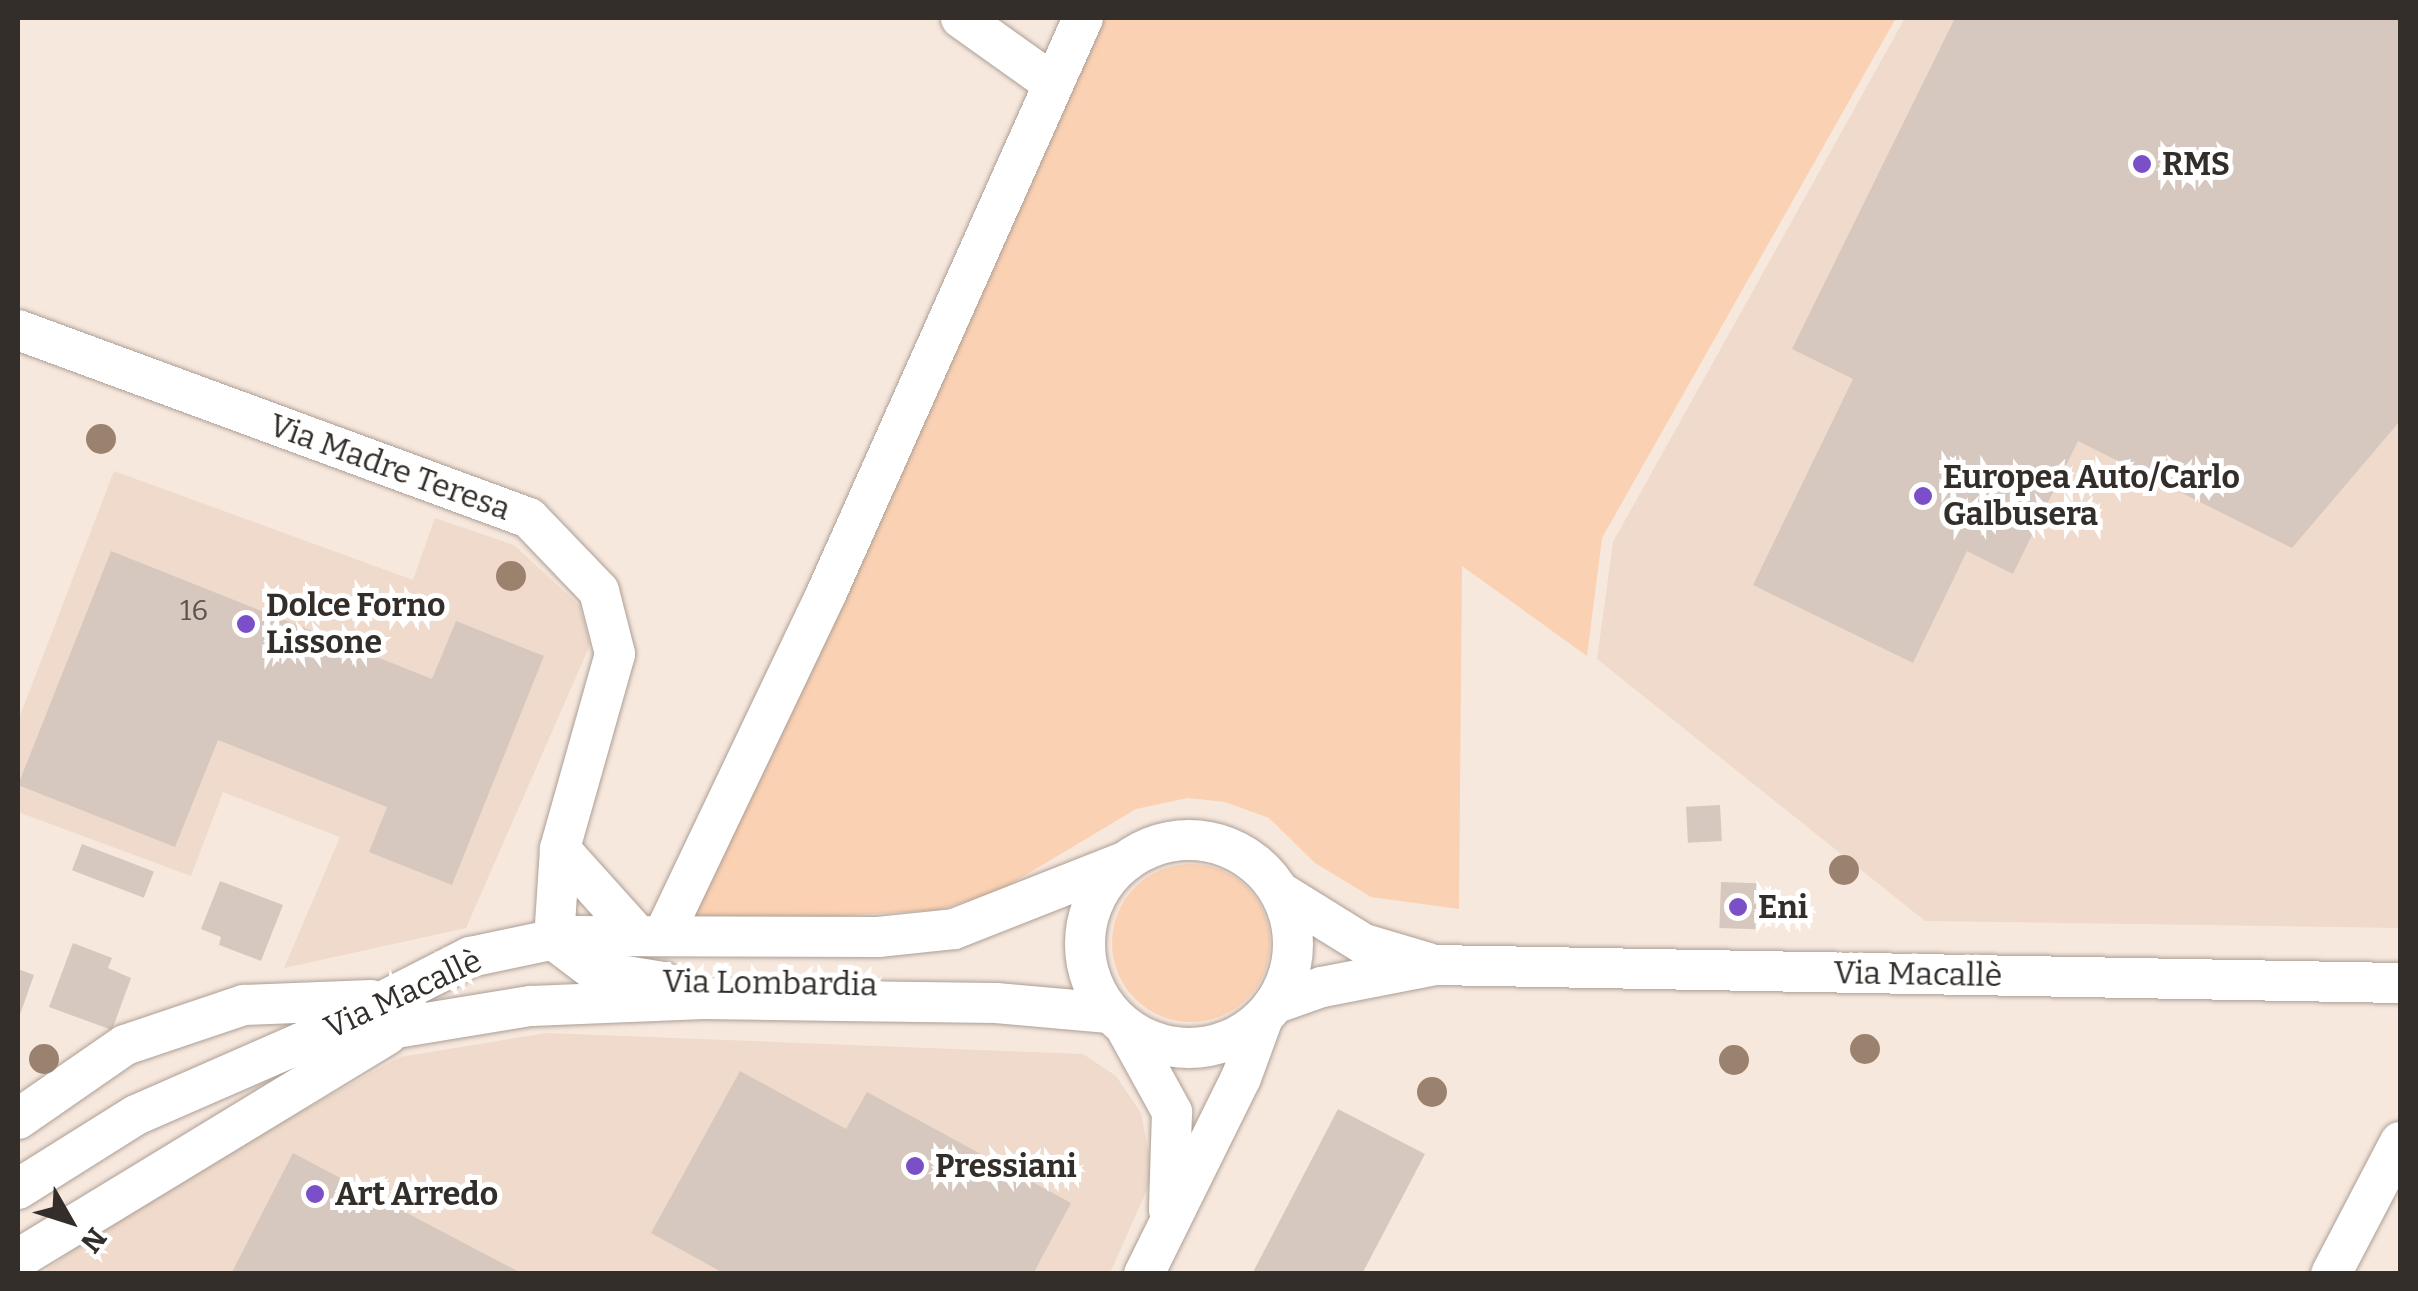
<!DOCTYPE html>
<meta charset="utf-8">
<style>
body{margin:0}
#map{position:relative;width:2418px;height:1291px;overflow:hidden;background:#f7e8de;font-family:Bitter,serif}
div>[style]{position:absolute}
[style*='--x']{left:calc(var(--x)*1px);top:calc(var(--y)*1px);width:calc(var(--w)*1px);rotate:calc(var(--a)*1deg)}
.built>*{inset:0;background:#efdacb}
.green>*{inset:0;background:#fbd1b3}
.round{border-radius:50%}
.building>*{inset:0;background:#d7c8bf;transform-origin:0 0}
.roads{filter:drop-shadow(0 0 2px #ac9f95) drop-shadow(0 0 2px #ac9f95)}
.minor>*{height:40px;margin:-20px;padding:0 20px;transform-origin:20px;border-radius:20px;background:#fff}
.minor>.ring{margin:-20px;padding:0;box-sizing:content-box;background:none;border:40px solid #fff;border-radius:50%}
.trees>*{width:30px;height:30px;margin:-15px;border-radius:50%;background:#9a826f}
.dots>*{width:28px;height:28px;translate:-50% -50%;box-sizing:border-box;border:5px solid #fff;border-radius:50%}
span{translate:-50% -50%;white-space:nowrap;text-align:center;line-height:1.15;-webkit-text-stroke:10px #fff;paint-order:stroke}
.number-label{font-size:28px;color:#5c544f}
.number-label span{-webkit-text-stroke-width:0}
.poi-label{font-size:32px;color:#332e2a;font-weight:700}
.left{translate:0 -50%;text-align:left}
.street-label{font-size:32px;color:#332e2a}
.frame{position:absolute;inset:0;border:20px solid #332e2a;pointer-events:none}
.north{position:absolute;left:20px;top:1171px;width:100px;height:100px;-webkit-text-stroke:8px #fff;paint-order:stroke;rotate:129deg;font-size:28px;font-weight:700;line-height:40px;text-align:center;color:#332e2a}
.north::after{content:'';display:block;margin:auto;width:35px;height:45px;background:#332e2a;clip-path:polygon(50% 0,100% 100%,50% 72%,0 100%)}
</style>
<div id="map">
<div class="built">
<div style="clip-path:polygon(1905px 18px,2400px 18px,2400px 928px,1925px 921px,1597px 659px,1613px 542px)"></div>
<div style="clip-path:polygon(114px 471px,413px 580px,435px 518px,514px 545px,580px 606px,590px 645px,466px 928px,284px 968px,340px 837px,223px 792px,191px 876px,18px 812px,18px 721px)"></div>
<div style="clip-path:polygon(547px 1033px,1083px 1054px,1116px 1076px,1141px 1113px,1153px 1176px,1110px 1273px,42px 1274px,125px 1208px,400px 1057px)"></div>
</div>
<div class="green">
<div style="clip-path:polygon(1066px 18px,1896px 18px,1602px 538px,1587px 656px,1462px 566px,1459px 909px,1371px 897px,1315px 863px,1269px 818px,1225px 802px,1188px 798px,1136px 809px,999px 891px,938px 910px,644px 928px,810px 589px)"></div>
<div class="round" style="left:1112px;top:864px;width:158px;height:158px"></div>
</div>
<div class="building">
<div style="clip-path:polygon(1955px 18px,2400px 18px,2400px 421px,2292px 548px,2078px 441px,2013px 574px,1967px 551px,1913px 663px,1753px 585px,1853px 379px,1792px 349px)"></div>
<div style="clip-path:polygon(111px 551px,432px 679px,456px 621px,544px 656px,452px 885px,369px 852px,387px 807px,218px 740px,175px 847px,18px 785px)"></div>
<div style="left:1720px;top:805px;width:36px;height:34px;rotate:87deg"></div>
<div style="left:82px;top:844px;width:77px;height:28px;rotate:21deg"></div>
<div style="clip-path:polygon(220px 881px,283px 905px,261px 961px,219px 945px,221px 937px,201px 929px)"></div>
<div style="left:1721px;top:882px;width:36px;height:46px;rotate:2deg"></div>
<div style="clip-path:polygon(73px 943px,112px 958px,108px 968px,131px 978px,112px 1030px,49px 1007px)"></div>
<div style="clip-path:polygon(18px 969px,34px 975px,18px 1020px)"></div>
<div style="clip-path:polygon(740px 1071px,846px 1129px,867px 1092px,1071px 1203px,1033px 1274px,725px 1274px,651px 1233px)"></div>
<div style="clip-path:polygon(1338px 1109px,1425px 1154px,1362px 1274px,1252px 1274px)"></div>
<div style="clip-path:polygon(293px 1153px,523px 1274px,231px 1274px)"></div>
</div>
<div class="roads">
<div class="minor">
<div style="--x:961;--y:18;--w:112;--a:35.5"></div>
<div style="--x:18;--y:330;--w:544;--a:20.2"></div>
<div style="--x:529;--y:518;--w:101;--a:46.2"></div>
<div style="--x:599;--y:591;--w:65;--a:75.7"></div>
<div style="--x:615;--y:654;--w:203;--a:105.8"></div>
<div style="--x:560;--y:849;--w:91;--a:93.8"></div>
<div class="ring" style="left:1085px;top:840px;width:168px;height:168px"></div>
<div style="--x:560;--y:849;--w:117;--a:48.1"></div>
<div style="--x:1280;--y:892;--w:99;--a:31.8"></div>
<div style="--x:1364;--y:944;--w:67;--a:16.5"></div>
<div style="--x:663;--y:936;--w:381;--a:-64.5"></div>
<div style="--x:827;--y:592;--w:628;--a:-65.96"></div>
<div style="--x:554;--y:940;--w:51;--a:37.1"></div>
<div style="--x:595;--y:971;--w:69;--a:9.2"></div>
<div style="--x:1274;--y:1004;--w:51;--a:-19.5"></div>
<div style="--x:1322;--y:987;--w:115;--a:-11"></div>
<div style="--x:1435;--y:965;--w:965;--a:1.07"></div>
<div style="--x:1127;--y:1030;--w:94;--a:61.2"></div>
<div style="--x:1172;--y:1112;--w:98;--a:91.8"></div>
<div style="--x:335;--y:1038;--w:199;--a:-9.3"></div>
<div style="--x:531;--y:1006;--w:173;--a:-2.3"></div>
<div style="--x:704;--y:999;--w:292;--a:0.8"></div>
<div style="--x:996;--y:1003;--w:113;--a:5.1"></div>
<div style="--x:18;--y:1119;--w:130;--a:-34.7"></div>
<div style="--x:125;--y:1045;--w:126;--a:-18.6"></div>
<div style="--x:244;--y:1005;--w:127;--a:-2.3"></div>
<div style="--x:18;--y:1189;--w:139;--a:-32.1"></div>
<div style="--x:136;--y:1115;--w:180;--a:-23.6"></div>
<div style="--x:301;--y:1043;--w:190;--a:-27"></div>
<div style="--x:470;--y:957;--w:102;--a:-11.9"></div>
<div style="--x:570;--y:936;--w:308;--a:0.2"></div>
<div style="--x:878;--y:937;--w:76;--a:-6"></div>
<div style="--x:954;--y:929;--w:183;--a:-21.5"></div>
<div style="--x:18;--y:1259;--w:432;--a:-31.3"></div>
<div style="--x:1144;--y:1274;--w:219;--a:-63.7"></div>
<div style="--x:1241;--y:1078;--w:64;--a:-69.9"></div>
<div style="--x:2331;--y:1274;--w:149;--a:-62.4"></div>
</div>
</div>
<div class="trees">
<div style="left:101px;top:439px"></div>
<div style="left:511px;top:576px"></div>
<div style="left:1844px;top:870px"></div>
<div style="left:1865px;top:1049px"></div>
<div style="left:44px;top:1059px"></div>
<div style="left:1734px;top:1060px"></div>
<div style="left:1432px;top:1092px"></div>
</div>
<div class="dots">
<div style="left:2142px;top:164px;background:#7a4fc8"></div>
<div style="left:1923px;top:496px;background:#7a4fc8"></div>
<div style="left:246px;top:624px;background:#7a4fc8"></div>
<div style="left:1738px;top:907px;background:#7a4fc8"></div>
<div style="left:915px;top:1166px;background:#7a4fc8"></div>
<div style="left:315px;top:1194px;background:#7a4fc8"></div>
</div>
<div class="number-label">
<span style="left:194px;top:611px">16</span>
</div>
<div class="poi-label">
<span class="left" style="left:2162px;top:164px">RMS</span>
<span class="left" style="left:1943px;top:496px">Europea Auto/Carlo<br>Galbusera</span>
<span class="left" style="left:266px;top:624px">Dolce Forno<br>Lissone</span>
<span class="left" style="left:1758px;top:907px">Eni</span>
<span class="left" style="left:935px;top:1166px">Pressiani</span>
<span class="left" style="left:335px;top:1194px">Art Arredo</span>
</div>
<div class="street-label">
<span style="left:390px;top:467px;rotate:20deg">Via Madre Teresa</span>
<span style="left:1918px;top:974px;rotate:1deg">Via Macallè</span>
<span style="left:770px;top:983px;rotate:1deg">Via Lombardia</span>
<span style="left:403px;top:994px;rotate:-25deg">Via Macallè</span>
</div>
<div class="frame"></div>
<div class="north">N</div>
</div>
